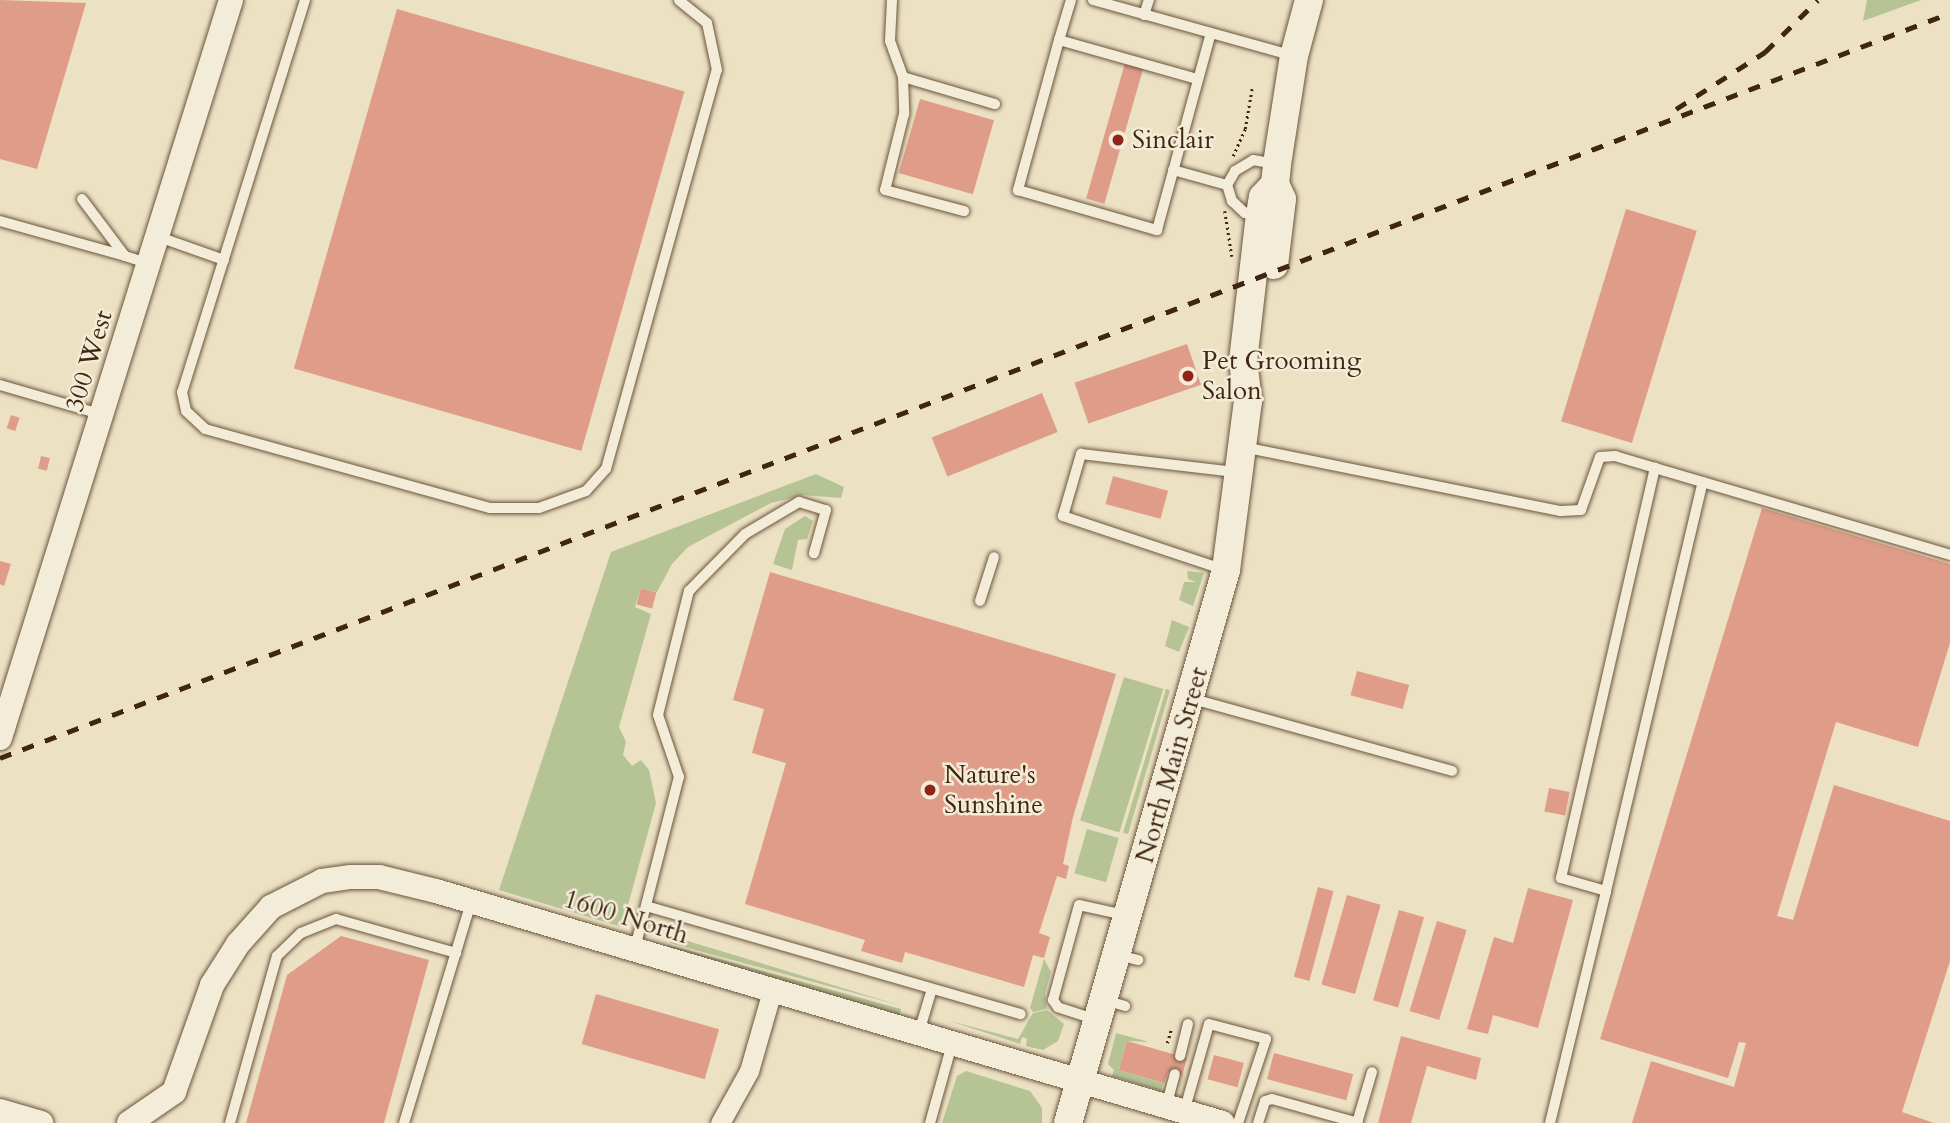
<!DOCTYPE html>
<style>
body{margin:0}
#map{position:relative;width:1950px;height:1123px;overflow:hidden;background:#ece1c3;font-family:Cardo,serif}
div>[style]{position:absolute}
[style*='--x']{left:calc(var(--x)*1px);top:calc(var(--y)*1px);width:calc(var(--w)*1px);rotate:calc(var(--a)*1deg)}
.green>*{inset:0;background:#b5c395;transform-origin:0 0}
.building>*{inset:0;background:#df9c88;transform-origin:0 0}
.path>*{height:2.5px;margin-top:-1.25px;transform-origin:0;background:repeating-linear-gradient(90deg,#402611 0 2px,transparent 0 5.5px)}
.roads{filter:drop-shadow(0 0 2px #6b553e) drop-shadow(0 0 2px #6b553e)}
.service>*{height:10px;margin:-5px;padding:0 5px;transform-origin:5px;border-radius:5px;background:#f3ecd8}
.minor>*{height:19px;margin:-9.5px;padding:0 9.5px;transform-origin:9.5px;border-radius:9.5px;background:#f3ecd8}
.tertiary>*{height:24px;margin:-12px;padding:0 12px;transform-origin:12px;border-radius:12px;background:#f3ecd8}
.secondary>*{height:28px;margin:-14px;padding:0 14px;transform-origin:14px;border-radius:14px;background:#f3ecd8}
.rail>*{height:5px;margin-top:-2.5px;transform-origin:0;background:repeating-linear-gradient(90deg,#402611 0 12px,transparent 0 24px)}
.dots>*{width:19px;height:19px;translate:-50% -50%;box-sizing:border-box;border:4px solid #f3ecd8;border-radius:50%}
span{translate:-50% -50%;white-space:nowrap;text-align:center;line-height:1.15;-webkit-text-stroke:5px #f3ecd8;paint-order:stroke}
.poi-label{font-size:26px;color:#402611}
.left{translate:0 -50%;text-align:left}
.street-label{font-size:26px;color:#402611}
</style>
<div id="map">
<div class="green">
<div style="clip-path:polygon(1867px 0,1921px 0,1863px 21px)"></div>
<div style="clip-path:polygon(816px 474px,844px 487px,841px 498px,803px 495px,771px 503px,688px 547px,672px 564px,657px 592px,641px 588px,635px 607px,651px 614px,619px 727px,626px 742px,623px 755px,632px 766px,641px 760px,649px 770px,656px 803px,622px 927px,499px 890px,611px 552px)"></div>
<div style="clip-path:polygon(805px 516px,813px 521px,807px 539px,798px 540px,792px 570px,773px 564px,785px 529px)"></div>
<div style="clip-path:polygon(1187px 571px,1204px 573px,1193px 606px,1179px 600px,1184px 582px,1196px 582px,1188px 579px)"></div>
<div style="clip-path:polygon(1172px 620px,1189px 627px,1179px 652px,1165px 646px)"></div>
<div style="left:1124px;top:677px;width:41px;height:150px;rotate:17deg"></div>
<div style="clip-path:polygon(1166px 689px,1170px 690px,1128px 834px,1123px 833px)"></div>
<div style="left:1087px;top:829px;width:33px;height:46px;rotate:16deg"></div>
<div style="clip-path:polygon(671px 938px,678px 938px,902px 1006px,670px 943px)"></div>
<div style="clip-path:polygon(669px 945px,901px 1009px,899px 1017px,664px 946px)"></div>
<div style="clip-path:polygon(1044px 959px,1051px 972px,1045px 994px,1047px 1009px,1033px 1012px,1030px 1008px)"></div>
<div style="clip-path:polygon(1047px 1010px,1064px 1024px,1058px 1041px,1043px 1050px,1026px 1046px,1027px 1039px,1022px 1037px,1020px 1044px,950px 1021px,1018px 1039px,1033px 1013px)"></div>
<div style="clip-path:polygon(1116px 1033px,1149px 1042px,1127px 1041px,1119px 1070px,1163px 1083px,1161px 1091px,1112px 1076px,1114px 1070px,1108px 1064px)"></div>
<div style="clip-path:polygon(966px 1071px,1030px 1091px,1042px 1108px,1042px 1123px,942px 1123px,957px 1076px)"></div>
</div>
<div class="building">
<div style="clip-path:polygon(0 0,86px 3px,37px 169px,0 159px)"></div>
<div style="left:397px;top:9px;width:299px;height:374px;rotate:16deg"></div>
<div style="left:1125px;top:63px;width:19px;height:141px;rotate:16deg"></div>
<div style="left:920px;top:99px;width:77px;height:77px;rotate:16deg"></div>
<div style="left:1626px;top:209px;width:74px;height:222px;rotate:17deg"></div>
<div style="left:1187px;top:344px;width:43px;height:119px;rotate:71deg"></div>
<div style="left:1042px;top:393px;width:42px;height:119px;rotate:68deg"></div>
<div style="left:11px;top:415px;width:9px;height:14px;rotate:18deg"></div>
<div style="left:41px;top:456px;width:9px;height:13px;rotate:13deg"></div>
<div style="left:1113px;top:476px;width:57px;height:29px;rotate:15deg"></div>
<div style="clip-path:polygon(1762px 508px,1950px 564px,1950px 643px,1918px 747px,1836px 722px,1777px 916px,1793px 920px,1834px 785px,1950px 821px,1950px 961px,1902px 1112px,1934px 1123px,1632px 1123px,1651px 1061px,1734px 1087px,1746px 1043px,1739px 1042px,1728px 1078px,1600px 1039px)"></div>
<div style="clip-path:polygon(0 561px,11px 564px,4px 586px,0 584px)"></div>
<div style="clip-path:polygon(770px 572px,1116px 674px,1073px 817px,1063px 864px,1069px 866px,1066px 879px,1057px 876px,1039px 933px,1050px 937px,1044px 958px,1033px 955px,1024px 987px,905px 952px,902px 963px,861px 951px,865px 940px,745px 904px,786px 763px,752px 753px,764px 709px,733px 700px)"></div>
<div style="left:641px;top:588px;width:16px;height:17px;rotate:15deg"></div>
<div style="left:1357px;top:671px;width:54px;height:25px;rotate:15deg"></div>
<div style="left:1549px;top:788px;width:21px;height:24px;rotate:11deg"></div>
<div style="left:1318px;top:887px;width:16px;height:93px;rotate:15deg"></div>
<div style="clip-path:polygon(1528px 888px,1573px 900px,1538px 1028px,1493px 1015px,1488px 1034px,1467px 1029px,1494px 937px,1513px 943px)"></div>
<div style="left:1347px;top:895px;width:35px;height:93px;rotate:16deg"></div>
<div style="left:1399px;top:910px;width:26px;height:94px;rotate:16deg"></div>
<div style="left:1437px;top:921px;width:31px;height:94px;rotate:17deg"></div>
<div style="clip-path:polygon(341px 936px,429px 960px,384px 1123px,246px 1123px,287px 975px)"></div>
<div style="left:596px;top:994px;width:128px;height:52px;rotate:16deg"></div>
<div style="clip-path:polygon(1401px 1036px,1481px 1058px,1476px 1080px,1427px 1066px,1411px 1123px,1378px 1123px)"></div>
<div style="clip-path:polygon(1127px 1041px,1187px 1058px,1182px 1076px,1168px 1072px,1164px 1083px,1119px 1070px)"></div>
<div style="left:1274px;top:1053px;width:82px;height:27px;rotate:15deg"></div>
<div style="left:1214px;top:1055px;width:31px;height:25px;rotate:15deg"></div>
</div>
<div class="path">
<div style="--x:1233;--y:156;--w:30;--a:-66"></div>
<div style="--x:1245;--y:129;--w:42;--a:-80.3"></div>
<div style="--x:1225;--y:211;--w:46;--a:81.2"></div>
<div style="--x:1167;--y:1043;--w:14;--a:-73"></div>
</div>
<div class="roads">
<div class="service">
<div style="--x:305;--y:0;--w:411;--a:107.4"></div>
<div style="--x:182;--y:392;--w:19;--a:78"></div>
<div style="--x:186;--y:411;--w:26;--a:43"></div>
<div style="--x:205;--y:429;--w:296;--a:15.5"></div>
<div style="--x:490;--y:508;--w:49;--a:0"></div>
<div style="--x:539;--y:508;--w:50;--a:-19.9"></div>
<div style="--x:586;--y:491;--w:30;--a:-48"></div>
<div style="--x:606;--y:469;--w:414;--a:-74.5"></div>
<div style="--x:717;--y:70;--w:48;--a:-102"></div>
<div style="--x:707;--y:23;--w:36;--a:-141"></div>
<div style="--x:892;--y:0;--w:41;--a:92.8"></div>
<div style="--x:890;--y:41;--w:38;--a:70"></div>
<div style="--x:903;--y:77;--w:96;--a:16.4"></div>
<div style="--x:1071;--y:0;--w:42;--a:106.7"></div>
<div style="--x:1059;--y:40;--w:143;--a:15.8"></div>
<div style="--x:1093;--y:0;--w:208;--a:15.6"></div>
<div style="--x:1144;--y:15;--w:16;--a:-72"></div>
<div style="--x:1059;--y:40;--w:156;--a:105.3"></div>
<div style="--x:1018;--y:190;--w:145;--a:16.1"></div>
<div style="--x:1157;--y:230;--w:204;--a:-74.7"></div>
<div style="--x:903;--y:77;--w:37;--a:88"></div>
<div style="--x:904;--y:114;--w:78;--a:104"></div>
<div style="--x:885;--y:190;--w:82;--a:14.9"></div>
<div style="--x:1173;--y:170;--w:56;--a:15.5"></div>
<div style="--x:82;--y:199;--w:71;--a:53"></div>
<div style="--x:125;--y:256;--w:26;--a:18"></div>
<div style="--x:1258;--y:215;--w:13;--a:-171"></div>
<div style="--x:1245;--y:213;--w:18;--a:-137"></div>
<div style="--x:1232;--y:201;--w:17;--a:-107"></div>
<div style="--x:1227;--y:185;--w:16;--a:-60"></div>
<div style="--x:1235;--y:171;--w:21;--a:-31"></div>
<div style="--x:1253;--y:160;--w:23;--a:10"></div>
<div style="--x:0;--y:221;--w:130;--a:15.6"></div>
<div style="--x:159;--y:237;--w:69;--a:19.5"></div>
<div style="--x:0;--y:385;--w:104;--a:16.2"></div>
<div style="--x:1243;--y:447;--w:324;--a:11.4"></div>
<div style="--x:1561;--y:511;--w:20;--a:-3"></div>
<div style="--x:1581;--y:510;--w:56;--a:-70.3"></div>
<div style="--x:1600;--y:457;--w:15;--a:-4"></div>
<div style="--x:1615;--y:456;--w:42;--a:16.7"></div>
<div style="--x:1225;--y:570;--w:171;--a:-161.6"></div>
<div style="--x:1063;--y:516;--w:65;--a:-73.8"></div>
<div style="--x:1081;--y:454;--w:155;--a:6.7"></div>
<div style="--x:980;--y:601;--w:46;--a:-72.3"></div>
<div style="--x:1193;--y:699;--w:269;--a:15.5"></div>
<div style="--x:1606;--y:891;--w:420;--a:-76.7"></div>
<div style="--x:646;--y:906;--w:390;--a:16.1"></div>
<div style="--x:635;--y:948;--w:177;--a:-75.6"></div>
<div style="--x:679;--y:777;--w:65;--a:-108.7"></div>
<div style="--x:658;--y:715;--w:128;--a:-76"></div>
<div style="--x:689;--y:591;--w:80;--a:-45.5"></div>
<div style="--x:745;--y:534;--w:63;--a:-30.7"></div>
<div style="--x:799;--y:502;--w:28;--a:17"></div>
<div style="--x:826;--y:510;--w:45;--a:105.6"></div>
<div style="--x:1118;--y:955;--w:21;--a:14"></div>
<div style="--x:1104;--y:1000;--w:22;--a:16"></div>
<div style="--x:1094;--y:1019;--w:38;--a:-162"></div>
<div style="--x:1058;--y:1007;--w:9;--a:-126"></div>
<div style="--x:1053;--y:1000;--w:98;--a:-74.7"></div>
<div style="--x:1079;--y:905;--w:47;--a:12.3"></div>
<div style="--x:919;--y:1032;--w:45;--a:-73.2"></div>
<div style="--x:1180;--y:1056;--w:33;--a:-76"></div>
<div style="--x:1166;--y:1107;--w:34;--a:-75"></div>
<div style="--x:1184;--y:1112;--w:91;--a:-74.1"></div>
<div style="--x:1209;--y:1024;--w:59;--a:14.7"></div>
<div style="--x:1266;--y:1039;--w:89;--a:108.4"></div>
<div style="--x:230;--y:1123;--w:173;--a:-74.3"></div>
<div style="--x:277;--y:956;--w:33;--a:-44"></div>
<div style="--x:301;--y:933;--w:38;--a:-22"></div>
<div style="--x:336;--y:919;--w:125;--a:15.8"></div>
<div style="--x:404;--y:1123;--w:230;--a:-73.1"></div>
<div style="--x:930;--y:1123;--w:82;--a:-74.4"></div>
<div style="--x:1258;--y:1123;--w:23;--a:-72"></div>
<div style="--x:1265;--y:1101;--w:7;--a:-16"></div>
<div style="--x:1272;--y:1099;--w:89;--a:15.6"></div>
<div style="--x:1357;--y:1123;--w:53;--a:-73.6"></div>
<div style="--x:1550;--y:1123;--w:239;--a:-76.4"></div>
<div style="--x:1606;--y:891;--w:47;--a:-163.9"></div>
<div style="--x:1561;--y:878;--w:421;--a:-77.1"></div>
<div style="--x:1655;--y:468;--w:308;--a:16.4"></div>
</div>
<div class="minor">
<div style="--x:720;--y:1123;--w:60;--a:-60.9"></div>
<div style="--x:749;--y:1071;--w:83;--a:-74"></div>
</div>
<div class="tertiary">
<div style="--x:0;--y:738;--w:773;--a:-72.62"></div>
<div style="--x:0;--y:1111;--w:43;--a:16.3"></div>
<div style="--x:129;--y:1123;--w:55;--a:-34.6"></div>
<div style="--x:174;--y:1092;--w:114;--a:-70.4"></div>
<div style="--x:212;--y:985;--w:49;--a:-57.6"></div>
<div style="--x:238;--y:944;--w:50;--a:-48.3"></div>
<div style="--x:271;--y:907;--w:57;--a:-27"></div>
<div style="--x:322;--y:881;--w:29;--a:-8"></div>
<div style="--x:351;--y:877;--w:28;--a:0"></div>
<div style="--x:379;--y:877;--w:59;--a:13.8"></div>
<div style="--x:436;--y:891;--w:820;--a:16.43"></div>
</div>
<div class="secondary">
<div style="--x:1274;--y:265;--w:66;--a:-83.1"></div>
<div style="--x:1282;--y:199;--w:17;--a:-115"></div>
<div style="--x:1275;--y:184;--w:20;--a:-84"></div>
<div style="--x:1277;--y:164;--w:109;--a:-81.1"></div>
<div style="--x:1294;--y:56;--w:58;--a:-75"></div>
<div style="--x:1068;--y:1123;--w:575;--a:-74.05"></div>
<div style="--x:1226;--y:570;--w:170;--a:-82.6"></div>
<div style="--x:1248;--y:401;--w:40;--a:-97.1"></div>
<div style="--x:1243;--y:361;--w:147;--a:-83.4"></div>
<div style="--x:1260;--y:215;--w:18;--a:-81"></div>
<div style="--x:1263;--y:197;--w:18;--a:-47"></div>
</div>
</div>
<div class="rail">
<div style="--x:1676;--y:109;--w:106;--a:-32.6"></div>
<div style="--x:1765;--y:52;--w:74;--a:-44.5"></div>
<div style="--x:0;--y:758;--w:2087;--a:-20.91"></div>
</div>
<div class="dots">
<div style="left:1118px;top:140px;background:#8f2418"></div>
<div style="left:1188px;top:376px;background:#8f2418"></div>
<div style="left:930px;top:790px;background:#8f2418"></div>
</div>
<div class="poi-label">
<span class="left" style="left:1132px;top:140px">Sinclair</span>
<span class="left" style="left:1202px;top:376px">Pet Grooming<br>Salon</span>
<span class="left" style="left:944px;top:790px">Nature's<br>Sunshine</span>
</div>
<div class="street-label">
<span style="left:89px;top:361px;rotate:-73deg">300 West</span>
<span style="left:1172px;top:765px;rotate:-74deg">North Main Street</span>
<span style="left:626px;top:917px;rotate:17deg">1600 North</span>
</div>
</div>
